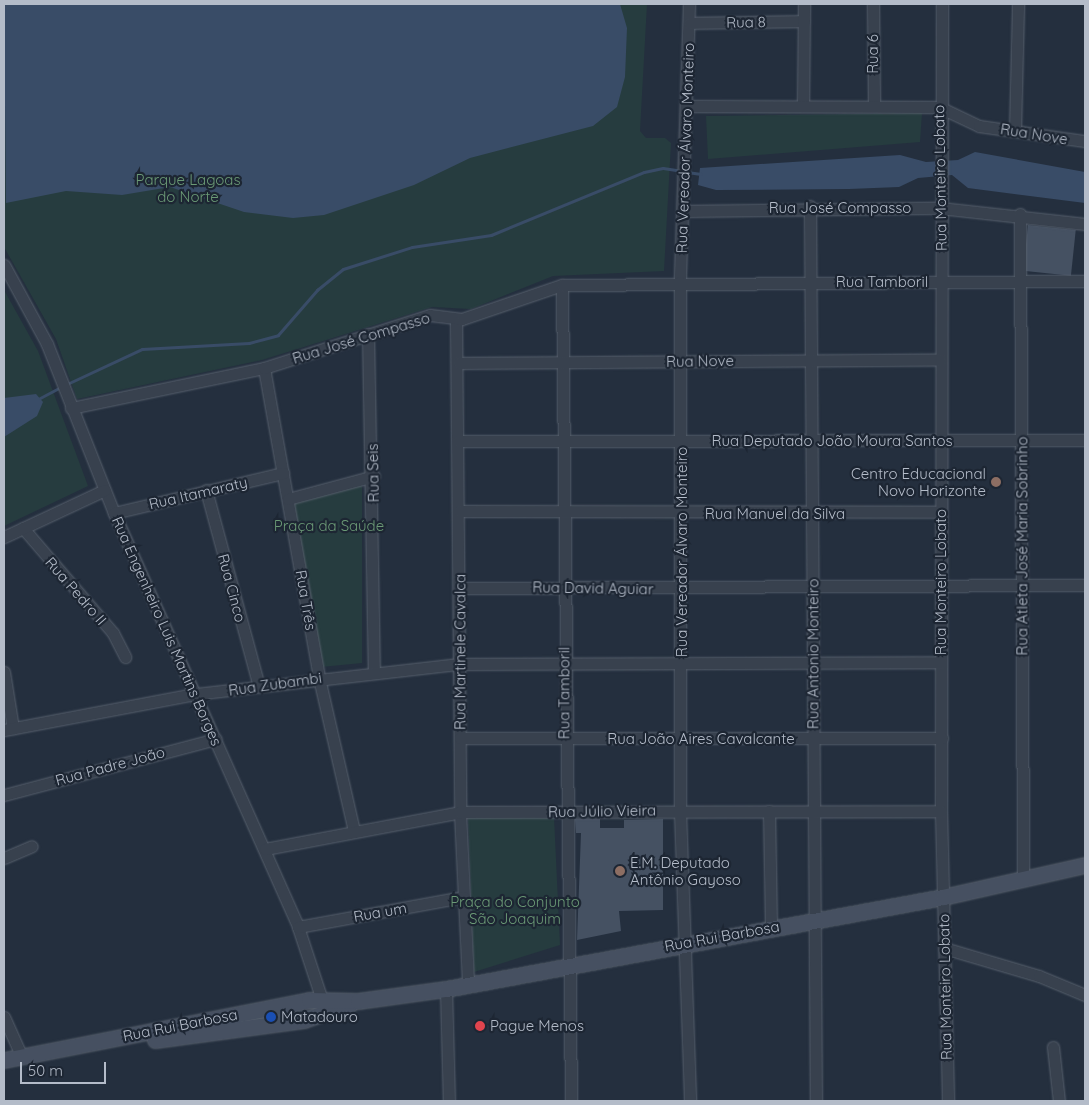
<!DOCTYPE html>
<meta charset="utf-8">
<style>
body{margin:0}
#map{position:relative;width:1089px;height:1105px;overflow:hidden;background:#242f3e;font-family:Quicksand,sans-serif}
div>[style]{position:absolute}
[style*='--x']{left:calc(var(--x)*1px);top:calc(var(--y)*1px);width:calc(var(--w)*1px);rotate:calc(var(--a)*1deg)}
.green>*{inset:0;background:#263c3f}
.water>*{inset:0;background:#394c67}
.stream>*{height:3px;margin:-1.5px;padding:0 1.5px;transform-origin:1.5px;border-radius:1.5px;background:#394c67}
.building>*{inset:0;background:#455162;transform-origin:0 0}
.roads{filter:drop-shadow(0 0 1px #565f6c) drop-shadow(0 0 1px #565f6c)}
.street>*{height:11px;margin:-5.5px;padding:0 5.5px;transform-origin:5.5px;border-radius:5.5px;background:#38414e}
.secondary>*{height:15px;margin:-7.5px;padding:0 7.5px;transform-origin:7.5px;border-radius:7.5px;background:#465061}
.dots>*{width:14px;height:14px;translate:-50% -50%;box-sizing:border-box;border:2px solid #1d2633;border-radius:50%}
span{translate:-50% -50%;white-space:nowrap;text-align:center;line-height:1.15;-webkit-text-stroke:4.5px #1d2633;paint-order:stroke}
.street-label{font-size:15px;color:#b4bcc9}
.park-label{font-size:15px;color:#6b9a76}
.poi-label{font-size:15px;color:#b4bcc9}
.right{translate:-100% -50%;text-align:right}
.left{translate:0 -50%;text-align:left}
.frame{position:absolute;inset:0;border:5px solid #b4bcc9;pointer-events:none}
.scale{position:absolute;left:20px;top:1062px;width:86px;height:22px;box-sizing:border-box;border:2px solid #b4bcc9;border-top:0;padding-left:6px;font-size:15px;line-height:18px;white-space:nowrap;color:#b4bcc9;-webkit-text-stroke:4px #1d2633;paint-order:stroke}
</style>
<div id="map">
<div class="green">
<div style="clip-path:polygon(4px 4px,647px 4px,640px 131px,646px 138px,665px 138px,671px 143px,664px 271px,553px 276px,471px 309px,432px 307px,262px 360px,77px 399px,56px 339px,4px 247px)"></div>
<div style="clip-path:polygon(922px 113px,920px 142px,708px 159px,706px 116px)"></div>
<div style="clip-path:polygon(4px 290px,38px 351px,88px 486px,4px 526px)"></div>
<div style="clip-path:polygon(362px 484px,362px 663px,321px 667px,292px 501px)"></div>
<div style="clip-path:polygon(468px 817px,554px 817px,560px 945px,474px 972px)"></div>
</div>
<div class="water">
<div style="clip-path:polygon(4px 4px,620px 4px,627px 28px,625px 77px,617px 107px,593px 126px,470px 158px,414px 185px,324px 215px,293px 218px,244px 212px,170px 187px,122px 195px,66px 191px,6px 203px)"></div>
<div style="clip-path:polygon(975px 152px,1085px 172px,1085px 203px,968px 188px,952px 175px,918px 178px,899px 187px,849px 189px,716px 190px,698px 185px,700px 168px,900px 155px,926px 162px,958px 160px)"></div>
<div style="clip-path:polygon(36px 394px,43px 402px,37px 416px,4px 437px,4px 398px)"></div>
</div>
<div class="stream">
<div style="--x:687;--y:172;--w:14;--a:8"></div>
<div style="--x:67;--y:384;--w:83;--a:-25"></div>
<div style="--x:142;--y:349;--w:107;--a:-3.2"></div>
<div style="--x:249;--y:343;--w:30;--a:-15"></div>
<div style="--x:278;--y:335;--w:60;--a:-49.1"></div>
<div style="--x:317;--y:290;--w:33;--a:-39"></div>
<div style="--x:343;--y:269;--w:72;--a:-17.7"></div>
<div style="--x:412;--y:247;--w:80;--a:-8.6"></div>
<div style="--x:491;--y:235;--w:165;--a:-22.4"></div>
<div style="--x:644;--y:172;--w:19;--a:-12"></div>
<div style="--x:663;--y:168;--w:18;--a:9"></div>
<div style="--x:40;--y:398;--w:24;--a:-28"></div>
</div>
<div class="building">
<div style="left:1028px;top:225px;width:48px;height:46px;rotate:6deg"></div>
<div style="clip-path:polygon(575px 819px,600px 819px,600px 828px,624px 828px,624px 820px,663px 819px,663px 910px,619px 911px,621px 931px,577px 940px,581px 833px,576px 833px)"></div>
</div>
<div class="roads">
<div class="street">
<div style="--x:689;--y:4;--w:278;--a:91.9"></div>
<div style="--x:680;--y:282;--w:529;--a:90"></div>
<div style="--x:680;--y:811;--w:290;--a:88"></div>
<div style="--x:873;--y:4;--w:101;--a:89.4"></div>
<div style="--x:942;--y:4;--w:807;--a:90.07"></div>
<div style="--x:941;--y:811;--w:290;--a:88.6"></div>
<div style="--x:689;--y:23;--w:115;--a:-1"></div>
<div style="--x:803;--y:105;--w:101;--a:-89.4"></div>
<div style="--x:688;--y:106;--w:251;--a:0.2"></div>
<div style="--x:939;--y:107;--w:44;--a:25.4"></div>
<div style="--x:979;--y:126;--w:107;--a:8.1"></div>
<div style="--x:1015;--y:130;--w:126;--a:-88.6"></div>
<div style="--x:810;--y:206;--w:895;--a:89.62"></div>
<div style="--x:683;--y:211;--w:257;--a:-0.7"></div>
<div style="--x:940;--y:208;--w:146;--a:6.3"></div>
<div style="--x:1020;--y:214;--w:664;--a:89.74"></div>
<div style="--x:4;--y:265;--w:90;--a:61.4"></div>
<div style="--x:47;--y:344;--w:182;--a:68.4"></div>
<div style="--x:114;--y:513;--w:453;--a:66"></div>
<div style="--x:298;--y:927;--w:77;--a:71.8"></div>
<div style="--x:562;--y:285;--w:816;--a:89.37"></div>
<div style="--x:456;--y:319;--w:493;--a:89.5"></div>
<div style="--x:460;--y:812;--w:172;--a:87.3"></div>
<div style="--x:368;--y:334;--w:338;--a:89"></div>
<div style="--x:459;--y:363;--w:481;--a:-0.4"></div>
<div style="--x:264;--y:368;--w:315;--a:79.9"></div>
<div style="--x:319;--y:678;--w:157;--a:77.1"></div>
<div style="--x:71;--y:408;--w:197;--a:-11.7"></div>
<div style="--x:264;--y:368;--w:174;--a:-17.7"></div>
<div style="--x:430;--y:315;--w:32;--a:7"></div>
<div style="--x:462;--y:319;--w:106;--a:-18.8"></div>
<div style="--x:562;--y:285;--w:523;--a:-0.44"></div>
<div style="--x:459;--y:441;--w:626;--a:-0.09"></div>
<div style="--x:206;--y:490;--w:203;--a:74.9"></div>
<div style="--x:288;--y:499;--w:89;--a:-15"></div>
<div style="--x:460;--y:511;--w:481;--a:0.1"></div>
<div style="--x:114;--y:513;--w:174;--a:-13.3"></div>
<div style="--x:23;--y:528;--w:138;--a:49.4"></div>
<div style="--x:113;--y:633;--w:27;--a:63"></div>
<div style="--x:4;--y:537;--w:111;--a:-25"></div>
<div style="--x:460;--y:588;--w:625;--a:-0.28"></div>
<div style="--x:4;--y:672;--w:57;--a:80.9"></div>
<div style="--x:4;--y:730;--w:194;--a:-10.7"></div>
<div style="--x:195;--y:694;--w:267;--a:-6.5"></div>
<div style="--x:460;--y:664;--w:481;--a:-0.2"></div>
<div style="--x:460;--y:738;--w:482;--a:0"></div>
<div style="--x:4;--y:795;--w:219;--a:-14.8"></div>
<div style="--x:769;--y:811;--w:116;--a:89"></div>
<div style="--x:265;--y:849;--w:198;--a:-10.7"></div>
<div style="--x:460;--y:812;--w:481;--a:-0.1"></div>
<div style="--x:4;--y:858;--w:30;--a:-23"></div>
<div style="--x:298;--y:927;--w:168;--a:-10.3"></div>
<div style="--x:944;--y:948;--w:99;--a:16.4"></div>
<div style="--x:1039;--y:976;--w:50;--a:22.4"></div>
<div style="--x:446;--y:989;--w:112;--a:88.5"></div>
<div style="--x:4;--y:1017;--w:44;--a:65.8"></div>
<div style="--x:1053;--y:1047;--w:54;--a:83.7"></div>
</div>
<div class="secondary">
<div style="--x:155;--y:1040;--w:150;--a:-7.6"></div>
<div style="--x:304;--y:1020;--w:49;--a:-19.2"></div>
<div style="--x:4;--y:1060;--w:311;--a:-11.1"></div>
<div style="--x:309;--y:1000;--w:49;--a:1.2"></div>
<div style="--x:358;--y:1001;--w:89;--a:-7.8"></div>
<div style="--x:446;--y:989;--w:505;--a:-10.49"></div>
<div style="--x:943;--y:897;--w:146;--a:-12.7"></div>
</div>
</div>
<div class="dots">
<div style="left:996px;top:482px;background:#8d6e63"></div>
<div style="left:620px;top:871px;background:#8d6e63"></div>
<div style="left:271px;top:1017px;background:#1a4fb4"></div>
<div style="left:480px;top:1026px;background:#e0444e"></div>
</div>
<div class="street-label">
<span style="left:746px;top:22px;rotate:-1deg">Rua 8</span>
<span style="left:873px;top:54px;rotate:-90deg">Rua 6</span>
<span style="left:1034px;top:134px;rotate:9deg">Rua Nove</span>
<span style="left:685px;top:148px;rotate:-88deg">Rua Vereador Álvaro Monteiro</span>
<span style="left:940px;top:178px;rotate:-91deg">Rua Monteiro Lobato</span>
<span style="left:840px;top:208px">Rua José Compasso</span>
<span style="left:882px;top:282px">Rua Tamboril</span>
<span style="left:361px;top:338px;rotate:-17deg">Rua José Compasso</span>
<span style="left:700px;top:361px;rotate:-1deg">Rua Nove</span>
<span style="left:832px;top:441px">Rua Deputado João Moura Santos</span>
<span style="left:373px;top:473px;rotate:-91deg">Rua Seis</span>
<span style="left:198px;top:493px;rotate:-13deg">Rua Itamaraty</span>
<span style="left:775px;top:514px">Rua Manuel da Silva</span>
<span style="left:1022px;top:546px;rotate:-90deg">Rua Atleta José Maria Sobrinho</span>
<span style="left:682px;top:552px;rotate:-90deg">Rua Vereador Álvaro Monteiro</span>
<span style="left:941px;top:582px;rotate:-90deg">Rua Monteiro Lobato</span>
<span style="left:232px;top:588px;rotate:75deg">Rua Cinco</span>
<span style="left:593px;top:588px;rotate:1deg">Rua David Aguiar</span>
<span style="left:76px;top:591px;rotate:49deg">Rua Pedro II</span>
<span style="left:306px;top:600px;rotate:80deg">Rua Três</span>
<span style="left:167px;top:631px;rotate:66deg">Rua Engenheiro Luis Martins Borges</span>
<span style="left:460px;top:652px;rotate:-90deg">Rua Martinele Cavalca</span>
<span style="left:813px;top:654px;rotate:-90deg">Rua Antonio Monteiro</span>
<span style="left:275px;top:684px;rotate:-8deg">Rua Zubambi</span>
<span style="left:564px;top:693px;rotate:-90deg">Rua Tamboril</span>
<span style="left:701px;top:739px">Rua João Aires Cavalcante</span>
<span style="left:110px;top:766px;rotate:-15deg">Rua Padre João</span>
<span style="left:602px;top:811px;rotate:-1deg">Rua Júlio Vieira</span>
<span style="left:380px;top:912px;rotate:-10deg">Rua um</span>
<span style="left:722px;top:936px;rotate:-10deg">Rua Rui Barbosa</span>
<span style="left:945px;top:987px;rotate:-91deg">Rua Monteiro Lobato</span>
<span style="left:180px;top:1025px;rotate:-11deg">Rua Rui Barbosa</span>
</div>
<div class="park-label">
<span style="left:188px;top:188px">Parque Lagoas<br>do Norte</span>
<span style="left:329px;top:526px">Praça da Saúde</span>
<span style="left:515px;top:910px">Praça do Conjunto<br>São Joaquim</span>
</div>
<div class="poi-label">
<span class="right" style="left:986px;top:482px">Centro Educacional<br>Novo Horizonte</span>
<span class="left" style="left:630px;top:871px">E.M. Deputado<br>Antônio Gayoso</span>
<span class="left" style="left:281px;top:1017px">Matadouro</span>
<span class="left" style="left:490px;top:1026px">Pague Menos</span>
</div>
<div class="frame"></div>
<div class="scale">50 m</div>
</div>
